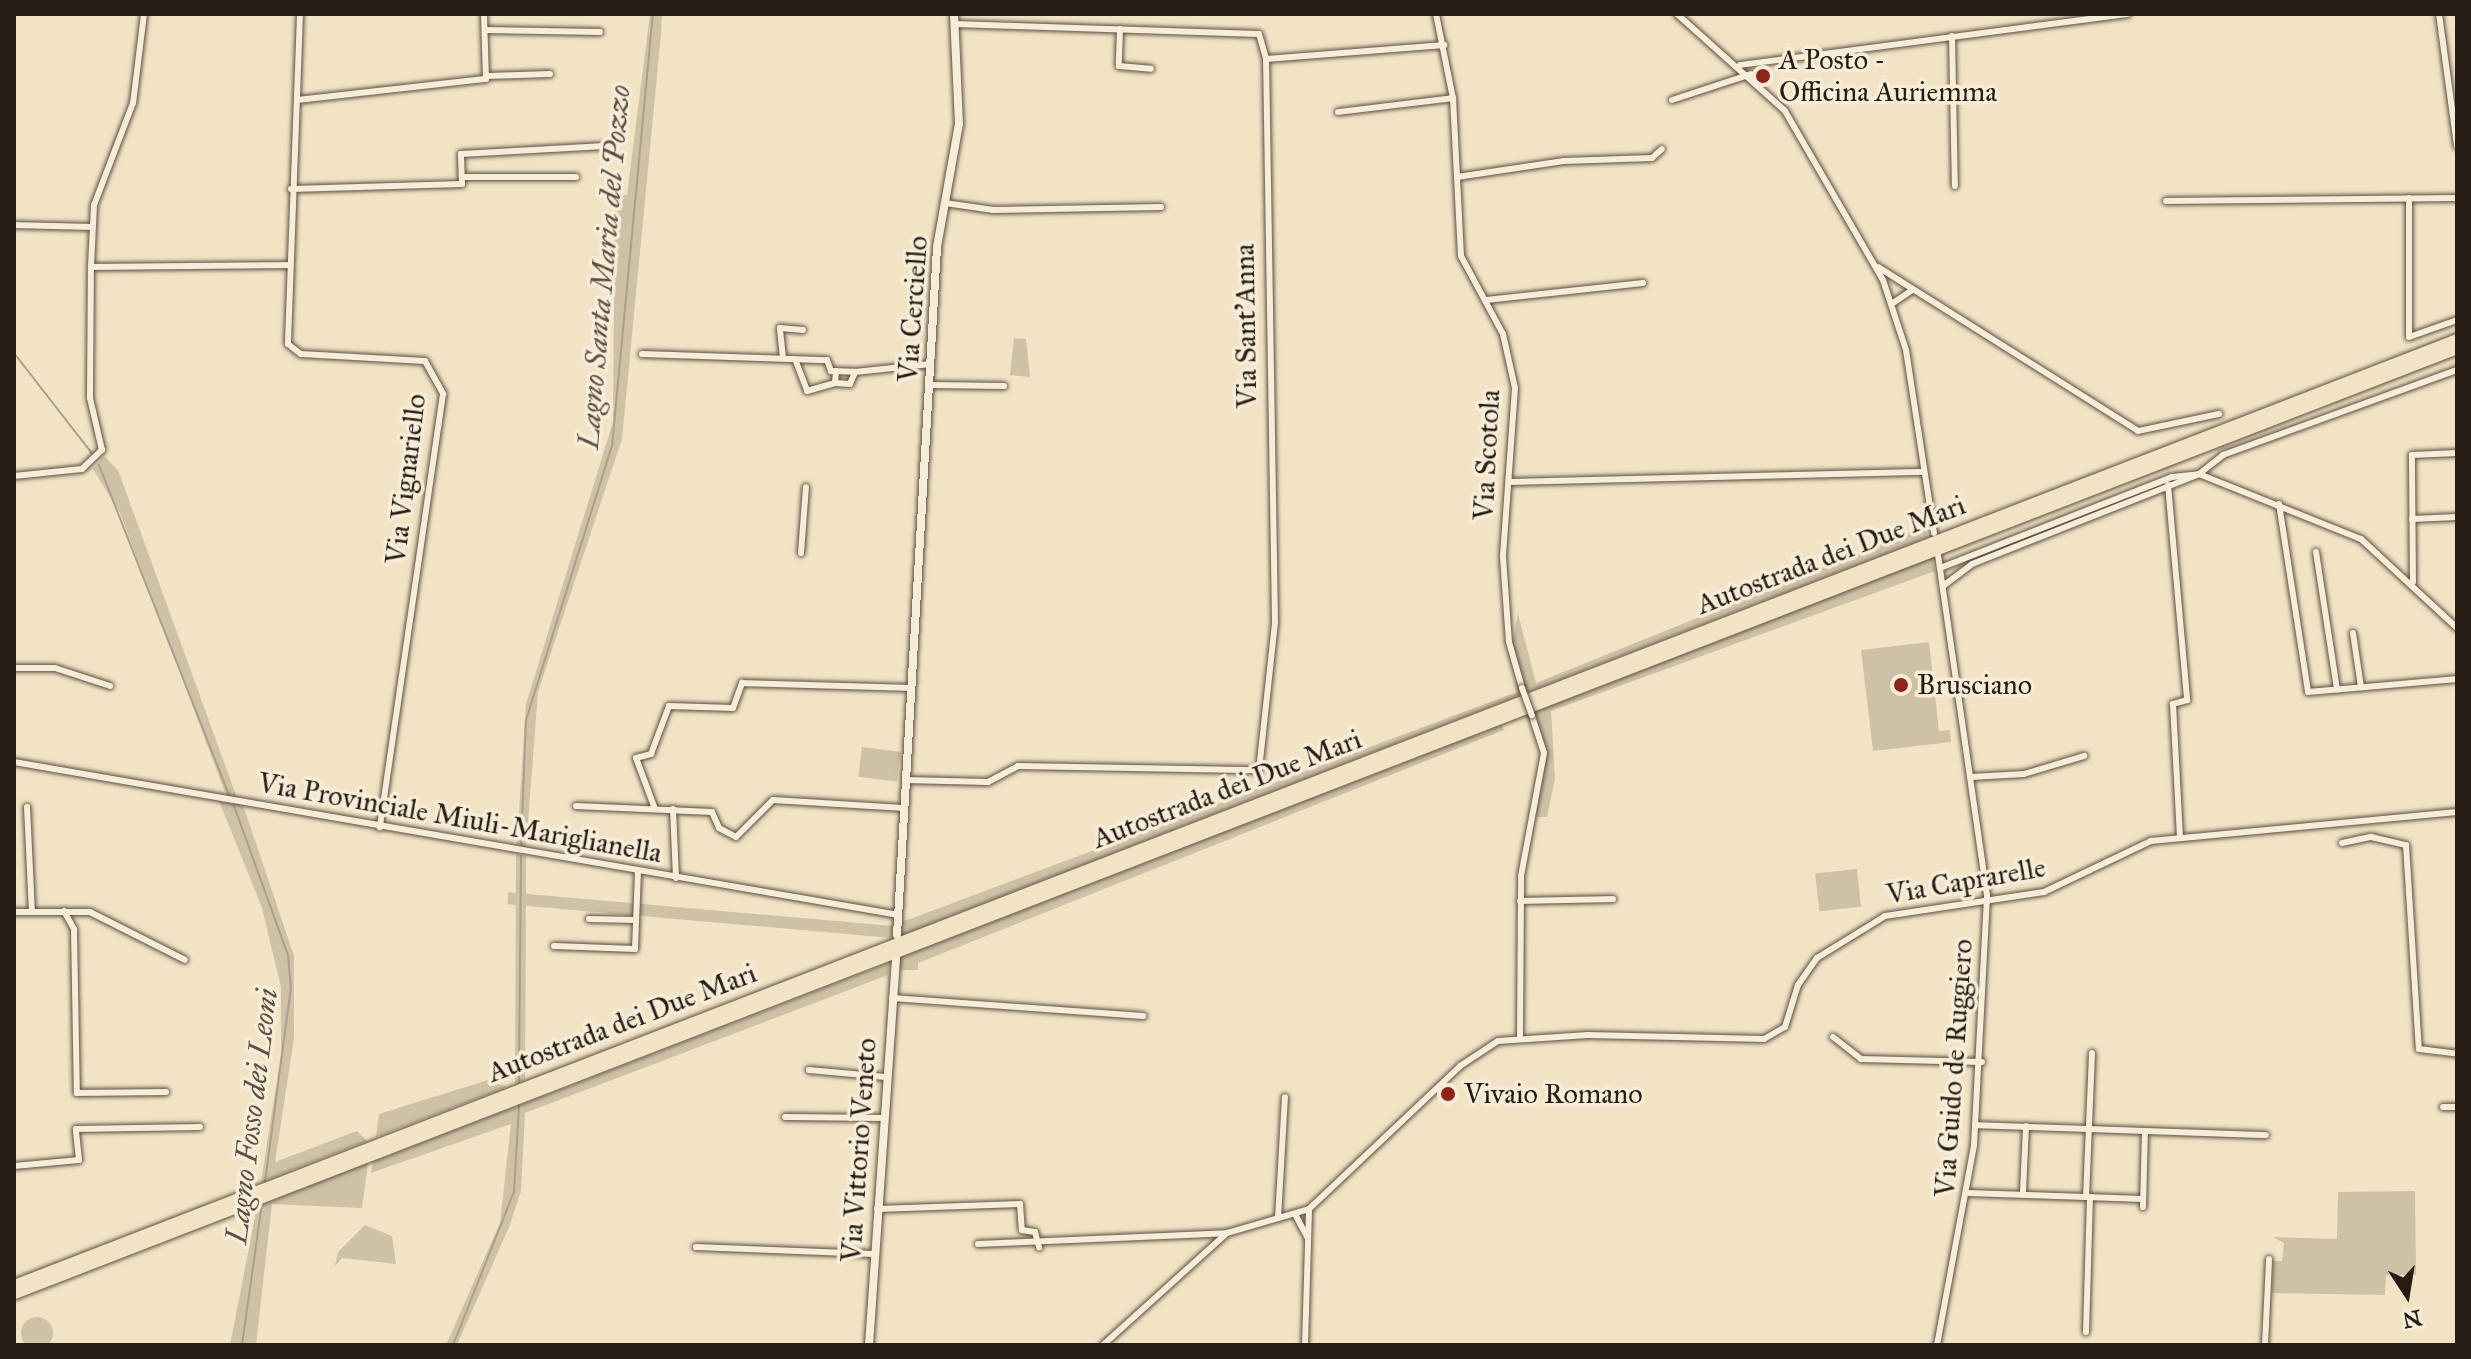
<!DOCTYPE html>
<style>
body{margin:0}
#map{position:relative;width:2471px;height:1359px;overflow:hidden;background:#f1e3c4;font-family:"IM FELL Great Primer",serif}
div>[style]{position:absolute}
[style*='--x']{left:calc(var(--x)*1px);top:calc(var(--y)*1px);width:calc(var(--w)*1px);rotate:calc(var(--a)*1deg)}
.green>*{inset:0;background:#cfc1a6;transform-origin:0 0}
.round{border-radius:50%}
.stream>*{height:2px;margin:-1px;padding:0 1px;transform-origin:1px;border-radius:1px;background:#ac9f88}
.roads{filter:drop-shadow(0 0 2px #5a4e3f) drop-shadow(0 0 2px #5a4e3f)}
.street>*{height:6px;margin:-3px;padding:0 3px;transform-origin:3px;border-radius:3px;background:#f6edd9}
.secondary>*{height:8px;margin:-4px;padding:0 4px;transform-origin:4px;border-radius:4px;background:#f6edd9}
.highway>*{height:11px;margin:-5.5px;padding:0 5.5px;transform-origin:5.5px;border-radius:5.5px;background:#f1e3c4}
.bridges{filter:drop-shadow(0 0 2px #5a4e3f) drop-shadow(0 0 2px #5a4e3f)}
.street-bridge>*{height:6px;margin:-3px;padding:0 3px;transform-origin:3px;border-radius:3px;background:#f6edd9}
.dots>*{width:22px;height:22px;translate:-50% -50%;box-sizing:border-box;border:4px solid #f6edd9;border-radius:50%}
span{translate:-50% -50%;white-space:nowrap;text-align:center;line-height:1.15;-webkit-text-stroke:7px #f6edd9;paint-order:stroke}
.poi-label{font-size:28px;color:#271c13}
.left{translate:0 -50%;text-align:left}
.street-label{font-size:28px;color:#271c13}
.water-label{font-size:30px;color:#5c5042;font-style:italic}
.frame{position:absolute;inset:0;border:16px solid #271c13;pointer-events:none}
.north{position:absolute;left:2367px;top:1255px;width:80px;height:80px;-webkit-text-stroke:6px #f6edd9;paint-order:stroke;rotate:168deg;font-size:22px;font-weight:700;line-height:32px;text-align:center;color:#271c13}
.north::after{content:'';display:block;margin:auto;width:28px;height:36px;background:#271c13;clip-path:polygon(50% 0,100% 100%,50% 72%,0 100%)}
</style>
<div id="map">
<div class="green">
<div style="clip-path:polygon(650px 14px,662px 14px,661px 34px,622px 439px,538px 692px,526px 848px,517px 844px,526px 704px,613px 422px,615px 195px,627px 195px)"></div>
<div style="clip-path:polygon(1014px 338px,1026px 339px,1030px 377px,1010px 375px)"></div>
<div style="clip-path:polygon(104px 456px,118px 470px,237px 798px,226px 795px,120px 513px,93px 469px)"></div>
<div style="clip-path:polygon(1925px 526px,1928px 537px,901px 935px,902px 922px,1525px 689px,1512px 643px,1518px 614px,1536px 683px)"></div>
<div style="clip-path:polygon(1932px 558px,1935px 571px,1551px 711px,1555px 779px,1547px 817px,1536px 817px,1546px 751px,1535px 712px)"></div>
<div style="clip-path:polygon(1929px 642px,1939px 731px,1950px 730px,1951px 742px,1873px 751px,1861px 650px)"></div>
<div style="clip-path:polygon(1502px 725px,1504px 730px,918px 963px,918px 970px,899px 970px,900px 958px)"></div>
<div style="left:862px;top:747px;width:39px;height:30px;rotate:7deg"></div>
<div style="clip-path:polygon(219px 801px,243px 805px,294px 956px,294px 1038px,275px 1162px,357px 1131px,367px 1141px,261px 1182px,281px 1054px,281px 987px,262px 908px)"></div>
<div style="clip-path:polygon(516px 854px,526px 856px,526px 896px,525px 1080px,515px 1083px)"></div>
<div style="left:1857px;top:869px;width:38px;height:42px;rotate:84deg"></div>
<div style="left:893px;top:926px;width:12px;height:386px;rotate:95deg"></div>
<div style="clip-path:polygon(889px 963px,888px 975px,525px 1113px,521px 1191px,509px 1227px,457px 1345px,446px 1345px,500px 1223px,511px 1124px,371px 1173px,373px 1162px)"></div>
<div style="clip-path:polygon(488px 1080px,507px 1087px,376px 1137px,379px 1114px)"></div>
<div style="clip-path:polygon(368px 1163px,362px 1208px,272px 1204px,256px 1345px,230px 1345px,257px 1207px)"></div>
<div style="clip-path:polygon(2415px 1191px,2416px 1275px,2386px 1275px,2385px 1295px,2272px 1293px,2273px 1261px,2282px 1261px,2284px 1243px,2273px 1237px,2337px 1239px,2338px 1192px)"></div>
<div style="clip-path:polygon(365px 1225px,392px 1236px,396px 1264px,342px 1258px,335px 1266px,338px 1252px)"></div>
<div class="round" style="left:21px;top:1317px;width:32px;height:32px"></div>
</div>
<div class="stream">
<div style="--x:14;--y:353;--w:130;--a:52.2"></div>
<div style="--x:99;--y:465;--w:355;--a:68.5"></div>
<div style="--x:234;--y:806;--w:158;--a:70.1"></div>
<div style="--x:288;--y:955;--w:32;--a:85"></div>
<div style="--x:291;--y:987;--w:196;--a:97.6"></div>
<div style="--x:521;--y:848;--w:128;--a:-87.8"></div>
<div style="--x:526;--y:720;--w:287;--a:-72.6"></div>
<div style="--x:612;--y:446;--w:434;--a:-84.6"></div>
<div style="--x:519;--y:1082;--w:226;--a:-89.5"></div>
<div style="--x:242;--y:1345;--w:143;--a:-82"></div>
<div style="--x:453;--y:1345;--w:165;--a:-68.3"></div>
<div style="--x:514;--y:1192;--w:87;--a:-86.7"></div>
</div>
<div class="roads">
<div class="street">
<div style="--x:144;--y:14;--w:90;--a:97"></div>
<div style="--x:133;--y:103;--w:109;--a:110.9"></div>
<div style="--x:94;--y:205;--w:62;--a:92.8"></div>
<div style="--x:91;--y:267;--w:199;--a:-0.6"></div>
<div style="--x:300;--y:14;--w:330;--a:92.1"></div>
<div style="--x:288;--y:344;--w:16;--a:38"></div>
<div style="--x:301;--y:354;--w:124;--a:3.2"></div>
<div style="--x:425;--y:361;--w:38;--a:61"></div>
<div style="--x:443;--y:394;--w:438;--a:98.3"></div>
<div style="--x:1436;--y:14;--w:86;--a:78.6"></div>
<div style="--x:1453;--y:98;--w:158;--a:87.1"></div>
<div style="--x:1461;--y:256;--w:89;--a:61.7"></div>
<div style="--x:1503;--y:334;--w:55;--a:77.5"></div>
<div style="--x:1515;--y:388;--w:169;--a:94.1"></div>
<div style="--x:1503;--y:557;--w:85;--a:86"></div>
<div style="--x:1509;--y:642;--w:48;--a:74.2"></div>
<div style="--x:1677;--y:14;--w:145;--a:41.9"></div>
<div style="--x:1785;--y:111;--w:195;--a:59.9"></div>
<div style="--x:1883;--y:280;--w:74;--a:71.8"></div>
<div style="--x:1906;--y:350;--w:185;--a:81.3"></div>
<div style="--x:2439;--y:14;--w:133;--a:82.2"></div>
<div style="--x:954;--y:24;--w:305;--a:1.9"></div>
<div style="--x:1259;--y:34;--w:26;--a:74"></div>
<div style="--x:1120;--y:29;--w:37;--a:92"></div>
<div style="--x:1119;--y:66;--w:32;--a:5"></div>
<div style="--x:485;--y:30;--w:115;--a:1"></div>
<div style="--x:1952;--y:36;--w:150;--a:88.9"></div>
<div style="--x:1740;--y:65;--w:391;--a:-7.5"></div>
<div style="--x:487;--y:76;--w:63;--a:-1.8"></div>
<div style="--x:298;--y:100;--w:189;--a:-6.4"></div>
<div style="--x:486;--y:79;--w:65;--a:-91.8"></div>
<div style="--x:1672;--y:100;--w:83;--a:-18.2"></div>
<div style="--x:1338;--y:112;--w:116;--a:-6.9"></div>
<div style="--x:462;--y:177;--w:114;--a:0"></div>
<div style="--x:1457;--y:177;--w:108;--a:-8.5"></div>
<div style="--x:1564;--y:161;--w:88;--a:-2"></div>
<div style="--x:1652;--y:158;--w:13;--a:-42"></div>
<div style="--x:291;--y:189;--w:171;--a:-1.7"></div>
<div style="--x:462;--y:184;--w:30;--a:-92"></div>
<div style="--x:461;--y:154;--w:144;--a:-3.2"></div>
<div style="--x:2409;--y:198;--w:139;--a:90"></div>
<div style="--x:2409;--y:337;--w:51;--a:-19.5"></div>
<div style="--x:2166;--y:201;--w:291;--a:-0.6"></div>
<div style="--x:945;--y:203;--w:49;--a:8.3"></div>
<div style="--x:993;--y:210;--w:168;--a:-1"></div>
<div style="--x:14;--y:225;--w:77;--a:1.5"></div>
<div style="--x:1878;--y:267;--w:307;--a:32.2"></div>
<div style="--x:2138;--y:431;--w:83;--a:-11.9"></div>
<div style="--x:1486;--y:300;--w:158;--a:-6.2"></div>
<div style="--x:1893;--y:303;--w:22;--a:-34"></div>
<div style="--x:642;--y:354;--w:185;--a:1.9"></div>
<div style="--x:827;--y:360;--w:12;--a:70"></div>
<div style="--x:831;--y:371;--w:24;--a:2"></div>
<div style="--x:855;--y:372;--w:76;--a:-6"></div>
<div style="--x:783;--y:358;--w:30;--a:-96"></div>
<div style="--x:780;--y:328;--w:23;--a:5"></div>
<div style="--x:795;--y:359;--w:34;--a:69"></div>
<div style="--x:807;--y:391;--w:29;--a:-16"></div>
<div style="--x:836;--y:371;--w:12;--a:95"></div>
<div style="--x:835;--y:383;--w:15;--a:4"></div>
<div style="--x:850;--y:384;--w:13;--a:-67"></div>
<div style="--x:930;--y:385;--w:74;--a:0.8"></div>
<div style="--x:14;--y:476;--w:68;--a:-5.9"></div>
<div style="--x:82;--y:469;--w:28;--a:-44"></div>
<div style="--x:102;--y:450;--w:53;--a:-103"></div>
<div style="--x:90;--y:398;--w:131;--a:-89.6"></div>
<div style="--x:1512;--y:482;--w:412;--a:-1.4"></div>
<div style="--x:2168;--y:485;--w:216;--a:84.9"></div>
<div style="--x:2187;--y:700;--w:15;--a:164"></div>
<div style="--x:2173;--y:704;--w:132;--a:87"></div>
<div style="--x:2279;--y:504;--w:190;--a:81.2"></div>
<div style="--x:2308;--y:692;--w:150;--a:-5"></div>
<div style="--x:2412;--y:519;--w:45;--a:-2.5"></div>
<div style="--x:2316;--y:552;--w:139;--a:81.3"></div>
<div style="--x:801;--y:553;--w:66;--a:-85.7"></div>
<div style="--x:1940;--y:568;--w:249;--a:-21.4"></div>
<div style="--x:2172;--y:477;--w:27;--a:-6"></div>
<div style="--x:2199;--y:474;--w:175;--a:21.9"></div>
<div style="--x:2361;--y:539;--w:131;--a:42.8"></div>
<div style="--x:2413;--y:582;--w:127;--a:-90.5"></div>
<div style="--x:2412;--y:455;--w:45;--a:-2.5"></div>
<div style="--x:1943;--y:586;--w:36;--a:-37"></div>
<div style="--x:1972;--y:564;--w:244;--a:-21.6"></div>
<div style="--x:2199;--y:474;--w:31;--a:-38"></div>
<div style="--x:2223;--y:455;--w:249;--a:-20"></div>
<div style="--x:2353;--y:633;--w:55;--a:81.6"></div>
<div style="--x:14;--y:668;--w:41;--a:0"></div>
<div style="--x:55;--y:668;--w:58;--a:18.1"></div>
<div style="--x:14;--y:762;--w:898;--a:9.81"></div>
<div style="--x:1971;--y:777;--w:53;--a:-3.2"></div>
<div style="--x:2024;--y:774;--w:63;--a:-16.7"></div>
<div style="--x:905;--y:780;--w:83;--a:1.4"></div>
<div style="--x:988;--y:782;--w:34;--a:-28"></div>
<div style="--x:1018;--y:766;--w:241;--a:1"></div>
<div style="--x:1259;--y:770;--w:148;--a:-83.8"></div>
<div style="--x:1275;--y:623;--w:564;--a:-90.91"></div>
<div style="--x:1266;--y:59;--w:179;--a:-4.5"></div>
<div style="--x:576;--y:806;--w:136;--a:2.5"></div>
<div style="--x:712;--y:812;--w:17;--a:66"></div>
<div style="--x:719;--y:828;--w:19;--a:28"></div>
<div style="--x:736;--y:837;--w:52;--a:-45"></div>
<div style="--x:773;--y:800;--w:131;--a:3.5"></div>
<div style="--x:27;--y:807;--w:105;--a:87.3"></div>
<div style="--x:655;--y:809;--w:54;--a:-110.4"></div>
<div style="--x:636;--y:758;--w:16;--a:-15"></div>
<div style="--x:651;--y:754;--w:51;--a:-69.4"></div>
<div style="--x:669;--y:706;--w:64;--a:1.8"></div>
<div style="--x:733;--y:708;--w:27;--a:-70"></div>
<div style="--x:742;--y:683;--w:168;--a:1.7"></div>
<div style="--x:673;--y:809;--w:69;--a:87.5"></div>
<div style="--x:2342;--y:843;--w:30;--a:-12"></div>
<div style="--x:2371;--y:837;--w:36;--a:13"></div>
<div style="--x:2406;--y:845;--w:204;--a:86.4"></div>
<div style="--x:2419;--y:1049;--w:38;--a:7"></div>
<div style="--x:1520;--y:901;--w:93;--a:-1.2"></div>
<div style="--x:64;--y:911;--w:21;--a:61"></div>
<div style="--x:74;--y:929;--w:164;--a:89"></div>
<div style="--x:77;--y:1093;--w:89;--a:-0.6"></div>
<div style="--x:14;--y:912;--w:76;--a:0"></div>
<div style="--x:90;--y:912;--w:106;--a:26.8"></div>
<div style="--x:589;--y:919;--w:46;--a:1.2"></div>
<div style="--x:554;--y:946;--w:81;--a:2.1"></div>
<div style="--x:635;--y:949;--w:77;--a:-87.8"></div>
<div style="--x:892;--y:998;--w:252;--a:4.1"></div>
<div style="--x:1520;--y:1036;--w:160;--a:-89.6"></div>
<div style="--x:1521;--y:876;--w:125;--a:-79.4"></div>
<div style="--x:1544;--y:753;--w:40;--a:-108"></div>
<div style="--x:1833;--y:1037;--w:36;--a:38"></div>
<div style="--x:1861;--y:1059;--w:121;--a:1.4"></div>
<div style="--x:809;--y:1070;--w:77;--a:5.2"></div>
<div style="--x:2443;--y:1107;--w:14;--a:0"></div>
<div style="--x:785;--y:1117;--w:98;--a:0.6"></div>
<div style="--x:1975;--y:1125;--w:291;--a:2"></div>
<div style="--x:14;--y:1166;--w:65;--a:-5.3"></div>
<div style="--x:79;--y:1160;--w:31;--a:-96"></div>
<div style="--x:76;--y:1129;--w:124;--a:-0.9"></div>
<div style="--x:2023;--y:1192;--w:66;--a:-87.4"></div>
<div style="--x:1968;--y:1193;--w:118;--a:1.9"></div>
<div style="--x:2086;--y:1197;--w:144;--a:-87.6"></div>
<div style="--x:2086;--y:1197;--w:57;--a:2"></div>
<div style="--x:2143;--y:1207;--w:76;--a:-88.5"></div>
<div style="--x:877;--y:1209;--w:143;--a:-2"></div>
<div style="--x:1020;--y:1204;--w:26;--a:86"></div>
<div style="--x:1022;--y:1230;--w:13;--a:9"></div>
<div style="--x:1035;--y:1232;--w:16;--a:75"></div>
<div style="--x:1296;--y:1216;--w:24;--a:62"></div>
<div style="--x:1278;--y:1218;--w:121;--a:-86.7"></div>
<div style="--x:978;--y:1244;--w:248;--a:-2.5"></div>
<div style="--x:696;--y:1247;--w:177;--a:2.3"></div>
<div style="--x:2086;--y:1332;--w:135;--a:-88.3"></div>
<div style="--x:1103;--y:1345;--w:167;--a:-42.1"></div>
<div style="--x:1227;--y:1233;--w:85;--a:-16.3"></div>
<div style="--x:1309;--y:1209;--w:208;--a:-43.4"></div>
<div style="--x:1460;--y:1066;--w:45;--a:-33.3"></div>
<div style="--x:1498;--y:1041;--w:90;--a:-3.8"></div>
<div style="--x:1588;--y:1035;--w:176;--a:1.3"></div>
<div style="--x:1764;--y:1039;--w:24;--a:-30"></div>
<div style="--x:1785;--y:1027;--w:44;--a:-72.8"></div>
<div style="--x:1798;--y:985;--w:33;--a:-55"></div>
<div style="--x:1817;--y:958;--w:80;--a:-31.7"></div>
<div style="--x:1885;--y:916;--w:161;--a:-8.6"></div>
<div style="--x:2044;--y:892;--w:119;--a:-25.5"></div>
<div style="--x:2151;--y:841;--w:307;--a:-5.4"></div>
<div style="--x:1305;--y:1345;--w:136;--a:-88.3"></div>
<div style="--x:1937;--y:1345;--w:203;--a:-79.5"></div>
<div style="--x:1974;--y:1145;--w:250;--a:-87"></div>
<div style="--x:1987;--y:895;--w:344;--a:-98.2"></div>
<div style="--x:2265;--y:1345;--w:86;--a:-87.3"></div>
</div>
<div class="secondary">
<div style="--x:897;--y:935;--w:689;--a:-86.67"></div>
<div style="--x:937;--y:247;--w:125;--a:-79.9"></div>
<div style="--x:959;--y:124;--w:110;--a:-92.6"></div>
<div style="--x:869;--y:1345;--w:388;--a:-86"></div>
</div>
<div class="highway">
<div style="--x:14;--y:1285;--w:2620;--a:-21.17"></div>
<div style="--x:14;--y:1293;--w:2619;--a:-21.15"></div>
</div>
</div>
<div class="bridges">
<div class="street-bridge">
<div style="--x:1522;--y:688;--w:29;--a:70"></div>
</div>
</div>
<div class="dots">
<div style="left:1763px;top:76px;background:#8f2418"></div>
<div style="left:1901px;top:685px;background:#8f2418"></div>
<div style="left:1448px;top:1094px;background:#8f2418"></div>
</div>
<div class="poi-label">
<span class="left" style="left:1779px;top:76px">A Posto -<br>Officina Auriemma</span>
<span class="left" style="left:1917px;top:685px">Brusciano</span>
<span class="left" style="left:1464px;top:1094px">Vivaio Romano</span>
</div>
<div class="street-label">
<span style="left:913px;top:309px;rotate:-86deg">Via Cerciello</span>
<span style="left:1246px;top:326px;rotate:-91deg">Via Sant'Anna</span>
<span style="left:1487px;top:455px;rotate:-87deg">Via Scotola</span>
<span style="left:406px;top:479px;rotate:-83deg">Via Vignariello</span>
<span style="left:1831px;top:555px;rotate:-21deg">Autostrada dei Due Mari</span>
<span style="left:1227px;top:789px;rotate:-21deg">Autostrada dei Due Mari</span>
<span style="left:460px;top:818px;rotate:10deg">Via Provinciale Miuli-Mariglianella</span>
<span style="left:1966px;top:881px;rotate:-10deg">Via Caprarelle</span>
<span style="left:622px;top:1023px;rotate:-21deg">Autostrada dei Due Mari</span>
<span style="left:1954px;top:1068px;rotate:-86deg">Via Guido de Ruggiero</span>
<span style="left:859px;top:1150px;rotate:-86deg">Via Vittorio Veneto</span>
</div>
<div class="water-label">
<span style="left:604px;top:267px;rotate:-85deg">Lagno Santa Maria del Pozzo</span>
<span style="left:252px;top:1116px;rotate:-83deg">Lagno Fosso dei Leoni</span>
</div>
<div class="frame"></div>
<div class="north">N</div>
</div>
